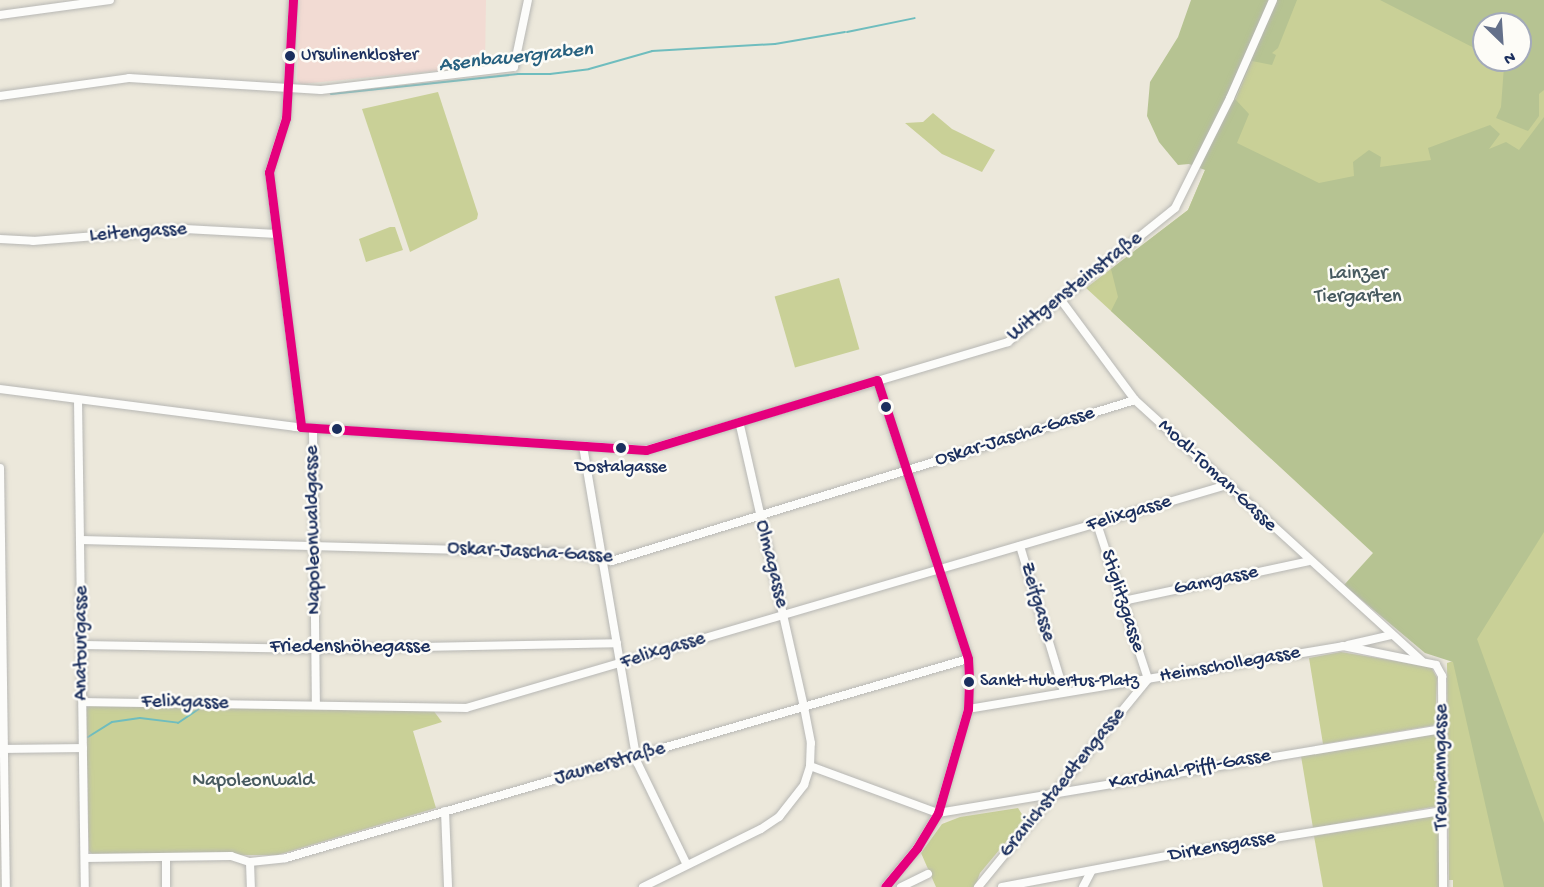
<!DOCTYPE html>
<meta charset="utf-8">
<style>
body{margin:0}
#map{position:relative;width:1544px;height:887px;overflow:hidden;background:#ece8db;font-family:"Gochi Hand",sans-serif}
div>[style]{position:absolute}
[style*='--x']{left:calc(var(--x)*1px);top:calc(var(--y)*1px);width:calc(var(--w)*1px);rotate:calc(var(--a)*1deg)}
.built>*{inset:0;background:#f2dbd3}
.green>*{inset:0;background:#c9d097;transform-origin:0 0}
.forest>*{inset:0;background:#b6c392}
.stream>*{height:2px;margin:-1px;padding:0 1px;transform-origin:1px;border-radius:1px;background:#6fbdbe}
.roads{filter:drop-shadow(0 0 2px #b7b7b4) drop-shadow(0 0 2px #b7b7b4)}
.minor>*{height:8px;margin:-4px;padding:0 4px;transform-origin:4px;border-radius:4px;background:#fcfcfa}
.bus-1>*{height:9px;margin:-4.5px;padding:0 4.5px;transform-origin:4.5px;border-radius:4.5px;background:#e5007d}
.dots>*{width:16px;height:16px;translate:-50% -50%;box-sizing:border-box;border:3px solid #fdfcf7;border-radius:50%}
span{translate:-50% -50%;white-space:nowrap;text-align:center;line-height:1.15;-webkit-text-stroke:5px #fdfcf7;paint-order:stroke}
.bus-label{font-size:18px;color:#1b2f5e}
.left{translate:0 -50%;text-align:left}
.street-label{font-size:20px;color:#1b2f5e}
.park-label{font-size:20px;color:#475a5f}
.water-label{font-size:21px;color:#276180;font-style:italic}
.north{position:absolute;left:1472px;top:12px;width:60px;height:60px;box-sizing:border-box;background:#fdfcf7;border:2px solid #a3aaba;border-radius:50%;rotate:155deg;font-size:16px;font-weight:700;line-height:24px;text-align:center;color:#1b2f5e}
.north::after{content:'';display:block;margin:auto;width:21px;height:27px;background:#64708a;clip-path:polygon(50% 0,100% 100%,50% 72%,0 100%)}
</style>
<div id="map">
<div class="built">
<div style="clip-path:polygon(300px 0,486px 0,485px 66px,301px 84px,297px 80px)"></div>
</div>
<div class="green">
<div style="clip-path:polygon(evenodd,1278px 0,1544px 0,1544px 887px,1453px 887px,1453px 880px,1449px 880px,1447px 663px,1453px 661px,1431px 605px,1086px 288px,1188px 210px,1278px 0,1484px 24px,1520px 24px,1520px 60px,1484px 60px,1484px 24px)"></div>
<div style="clip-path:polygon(438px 92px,478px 214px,477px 219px,410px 252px,362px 109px)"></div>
<div style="clip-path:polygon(933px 113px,952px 129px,995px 150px,982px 172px,942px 154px,905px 123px,923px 122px)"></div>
<div style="clip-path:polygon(390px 227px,395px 227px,403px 250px,366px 262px,359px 239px)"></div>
<div style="left:839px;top:278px;width:74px;height:67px;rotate:74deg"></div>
<div style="clip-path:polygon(1341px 652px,1431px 667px,1437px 678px,1435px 725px,1323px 744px,1309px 658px)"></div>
<div style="clip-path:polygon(91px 705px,433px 710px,442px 722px,413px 731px,436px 808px,277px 855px,93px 855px,89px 851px,86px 708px)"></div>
<div style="clip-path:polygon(1436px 734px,1438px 775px,1433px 776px,1434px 781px,1438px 781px,1438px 806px,1313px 828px,1301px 756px)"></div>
<div style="clip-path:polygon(1018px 808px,1025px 819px,980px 873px,975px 887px,936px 887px,921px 853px,942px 824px,960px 817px)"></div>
<div style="clip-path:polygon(1435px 816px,1439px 819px,1439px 887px,1323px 887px,1314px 836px)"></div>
</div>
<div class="forest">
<div style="clip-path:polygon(1191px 0,1297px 0,1278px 48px,1272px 53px,1276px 55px,1272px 65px,1252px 61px,1235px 99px,1249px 114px,1237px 143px,1319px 183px,1354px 176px,1353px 162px,1369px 150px,1381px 157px,1380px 167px,1431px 160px,1428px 148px,1490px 125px,1500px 134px,1489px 149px,1506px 142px,1519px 150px,1544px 117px,1544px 532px,1477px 639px,1544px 823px,1544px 887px,1504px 887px,1453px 662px,1425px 653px,1344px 585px,1373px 553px,1111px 311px,1118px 297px,1111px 269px,1188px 210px,1205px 170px,1189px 164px,1178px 165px,1159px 142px,1147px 116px,1150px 82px,1178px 37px)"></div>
<div style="clip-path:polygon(1380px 0,1544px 0,1544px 90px,1539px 94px,1539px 116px,1528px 131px,1496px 118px,1501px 107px,1504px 66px,1495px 60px,1520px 60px,1520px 24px,1484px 24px,1484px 53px)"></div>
</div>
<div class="stream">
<div style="--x:847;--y:32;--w:69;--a:-11.6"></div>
<div style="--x:331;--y:94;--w:188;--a:-6.1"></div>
<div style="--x:518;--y:74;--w:32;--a:0"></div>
<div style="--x:550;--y:74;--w:39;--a:-7"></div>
<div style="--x:589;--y:69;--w:66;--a:-15.9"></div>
<div style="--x:652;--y:51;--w:123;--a:-3.3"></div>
<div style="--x:775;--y:44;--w:71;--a:-9.7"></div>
<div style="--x:88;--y:737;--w:28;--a:-32"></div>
<div style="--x:112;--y:722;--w:28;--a:-8"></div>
<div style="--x:140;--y:718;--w:38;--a:7"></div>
<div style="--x:178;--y:723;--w:25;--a:-34"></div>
</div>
<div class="roads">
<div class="minor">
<div style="--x:293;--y:0;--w:118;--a:93.4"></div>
<div style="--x:286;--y:118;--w:57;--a:107.5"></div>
<div style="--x:269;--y:172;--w:257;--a:82.8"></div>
<div style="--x:0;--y:15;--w:111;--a:-7.8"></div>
<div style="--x:0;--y:96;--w:130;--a:-7.9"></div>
<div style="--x:129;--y:78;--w:192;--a:3.6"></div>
<div style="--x:321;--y:90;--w:194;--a:-6.8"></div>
<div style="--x:514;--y:67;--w:68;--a:-78.2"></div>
<div style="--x:0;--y:239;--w:33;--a:3"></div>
<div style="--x:33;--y:241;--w:152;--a:-4.5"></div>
<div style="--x:185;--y:229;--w:92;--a:3.1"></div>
<div style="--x:1061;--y:300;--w:124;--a:53.5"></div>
<div style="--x:1135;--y:400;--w:387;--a:42.3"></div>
<div style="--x:877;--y:380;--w:293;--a:71.9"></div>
<div style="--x:968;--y:659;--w:21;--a:87"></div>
<div style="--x:969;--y:680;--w:29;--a:92"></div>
<div style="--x:968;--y:709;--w:108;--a:106.1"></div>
<div style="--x:938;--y:813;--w:41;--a:121"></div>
<div style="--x:917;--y:848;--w:50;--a:129.4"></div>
<div style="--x:0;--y:389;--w:297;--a:7.3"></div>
<div style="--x:295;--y:427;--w:352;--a:3.7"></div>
<div style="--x:646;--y:450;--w:378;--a:-16.6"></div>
<div style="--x:1008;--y:342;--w:214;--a:-38.7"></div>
<div style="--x:1175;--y:208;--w:123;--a:-63.4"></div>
<div style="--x:1230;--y:98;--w:107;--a:-66.3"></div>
<div style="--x:78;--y:400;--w:487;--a:89.2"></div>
<div style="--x:313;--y:428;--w:276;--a:89.4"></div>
<div style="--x:583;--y:446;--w:321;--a:80.3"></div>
<div style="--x:637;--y:762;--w:114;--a:64.1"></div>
<div style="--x:0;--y:468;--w:419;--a:89.2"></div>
<div style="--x:81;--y:540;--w:488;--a:1.5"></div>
<div style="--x:569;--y:553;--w:44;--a:10.5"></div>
<div style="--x:612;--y:561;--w:547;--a:-17.11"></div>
<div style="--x:1020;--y:546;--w:152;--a:73.2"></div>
<div style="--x:1123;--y:601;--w:190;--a:-12.1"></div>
<div style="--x:83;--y:645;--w:233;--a:1"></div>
<div style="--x:316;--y:649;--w:301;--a:-1.1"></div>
<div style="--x:1348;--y:645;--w:44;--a:-13.1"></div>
<div style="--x:83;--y:702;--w:383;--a:0.9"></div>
<div style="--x:466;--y:708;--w:793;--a:-16.33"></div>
<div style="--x:968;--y:709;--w:380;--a:-9.5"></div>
<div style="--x:1343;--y:646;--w:95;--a:11.5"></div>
<div style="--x:1436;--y:665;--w:13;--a:61"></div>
<div style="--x:1442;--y:676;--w:211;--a:89.7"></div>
<div style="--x:4;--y:749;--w:79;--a:-0.7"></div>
<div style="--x:810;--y:766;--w:136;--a:20.2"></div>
<div style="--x:938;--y:813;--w:511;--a:-9.46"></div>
<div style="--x:445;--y:811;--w:76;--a:87.7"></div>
<div style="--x:166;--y:857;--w:30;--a:90"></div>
<div style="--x:85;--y:858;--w:146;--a:-0.8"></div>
<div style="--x:231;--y:856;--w:20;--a:18"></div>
<div style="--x:250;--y:862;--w:36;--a:-6"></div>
<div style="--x:286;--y:858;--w:710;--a:-16.27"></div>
<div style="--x:250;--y:862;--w:25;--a:88"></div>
<div style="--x:643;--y:887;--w:131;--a:-26.2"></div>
<div style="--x:761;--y:829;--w:22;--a:-34"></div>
<div style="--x:779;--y:817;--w:41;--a:-52"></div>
<div style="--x:804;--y:785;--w:20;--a:-72"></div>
<div style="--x:810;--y:766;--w:23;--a:-88"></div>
<div style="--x:811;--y:743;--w:37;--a:-101"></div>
<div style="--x:804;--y:707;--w:292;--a:-102.8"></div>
<div style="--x:901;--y:887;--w:30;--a:-26"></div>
<div style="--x:978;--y:887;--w:269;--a:-50.7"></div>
<div style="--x:1148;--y:679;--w:163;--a:-108.2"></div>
<div style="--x:1002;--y:887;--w:177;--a:-10.7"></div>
<div style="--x:1176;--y:854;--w:269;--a:-9.2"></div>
<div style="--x:1083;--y:887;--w:17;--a:-62"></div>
</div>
</div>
<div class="bus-1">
<div style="--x:293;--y:0;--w:118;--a:93.4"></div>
<div style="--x:286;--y:118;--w:57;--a:107.5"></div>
<div style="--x:269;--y:172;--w:257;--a:82.8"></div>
<div style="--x:877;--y:380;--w:293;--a:71.9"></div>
<div style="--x:968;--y:659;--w:21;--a:87"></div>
<div style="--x:969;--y:680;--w:29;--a:92"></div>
<div style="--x:968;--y:709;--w:108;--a:106.1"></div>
<div style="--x:938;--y:813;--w:41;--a:121"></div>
<div style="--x:917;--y:848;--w:50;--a:129.4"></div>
<div style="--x:301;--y:427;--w:346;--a:3.8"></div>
<div style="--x:646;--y:450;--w:241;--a:-16.9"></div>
</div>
<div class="dots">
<div style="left:290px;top:56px;background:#1b2f5e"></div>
<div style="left:886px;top:407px;background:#1b2f5e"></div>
<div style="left:337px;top:429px;background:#1b2f5e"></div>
<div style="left:621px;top:448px;background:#1b2f5e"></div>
<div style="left:969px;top:682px;background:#1b2f5e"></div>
</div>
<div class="bus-label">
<span class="left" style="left:301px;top:56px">Ursulinenkloster</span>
<span style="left:621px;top:468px">Dostalgasse</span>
<span class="left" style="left:980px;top:682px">Sankt-Hubertus-Platz</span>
</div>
<div class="street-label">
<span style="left:138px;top:233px;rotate:-4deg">Leitengasse</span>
<span style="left:1075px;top:287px;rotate:-38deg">Wittgensteinstraße</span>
<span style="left:1015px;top:437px;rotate:-17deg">Oskar-Jascha-Gasse</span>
<span style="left:1217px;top:476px;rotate:43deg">Modl-Toman-Gasse</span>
<span style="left:1129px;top:514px;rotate:-17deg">Felixgasse</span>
<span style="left:314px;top:530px;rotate:-91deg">Napoleonwaldgasse</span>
<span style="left:530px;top:553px;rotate:3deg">Oskar-Jascha-Gasse</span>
<span style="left:771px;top:564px;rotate:76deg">Olmagasse</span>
<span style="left:1216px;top:581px;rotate:-12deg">Gamgasse</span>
<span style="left:1122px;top:601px;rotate:72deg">Stiglitzgasse</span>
<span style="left:1037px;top:602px;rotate:73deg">Zeifgasse</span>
<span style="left:82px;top:643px;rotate:-90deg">Anatourgasse</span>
<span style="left:350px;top:647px">Friedenshöhegasse</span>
<span style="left:663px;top:651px;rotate:-17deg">Felixgasse</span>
<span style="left:1230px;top:665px;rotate:-10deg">Heimschollegasse</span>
<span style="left:185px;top:703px;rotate:1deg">Felixgasse</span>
<span style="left:610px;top:764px;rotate:-16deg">Jaunerstraße</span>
<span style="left:1442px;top:767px;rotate:-90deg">Treumanngasse</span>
<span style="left:1190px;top:770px;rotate:-10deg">Kardinal-Piffl-Gasse</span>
<span style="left:1063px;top:783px;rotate:-51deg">Granichstaedtengasse</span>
<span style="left:1222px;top:847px;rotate:-10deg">Dirkensgasse</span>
</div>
<div class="park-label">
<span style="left:1358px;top:286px">Lainzer<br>Tiergarten</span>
<span style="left:253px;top:781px">Napoleonwald</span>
</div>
<div class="water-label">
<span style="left:516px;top:59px;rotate:-6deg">Asenbauergraben</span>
</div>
<div class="north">N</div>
</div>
